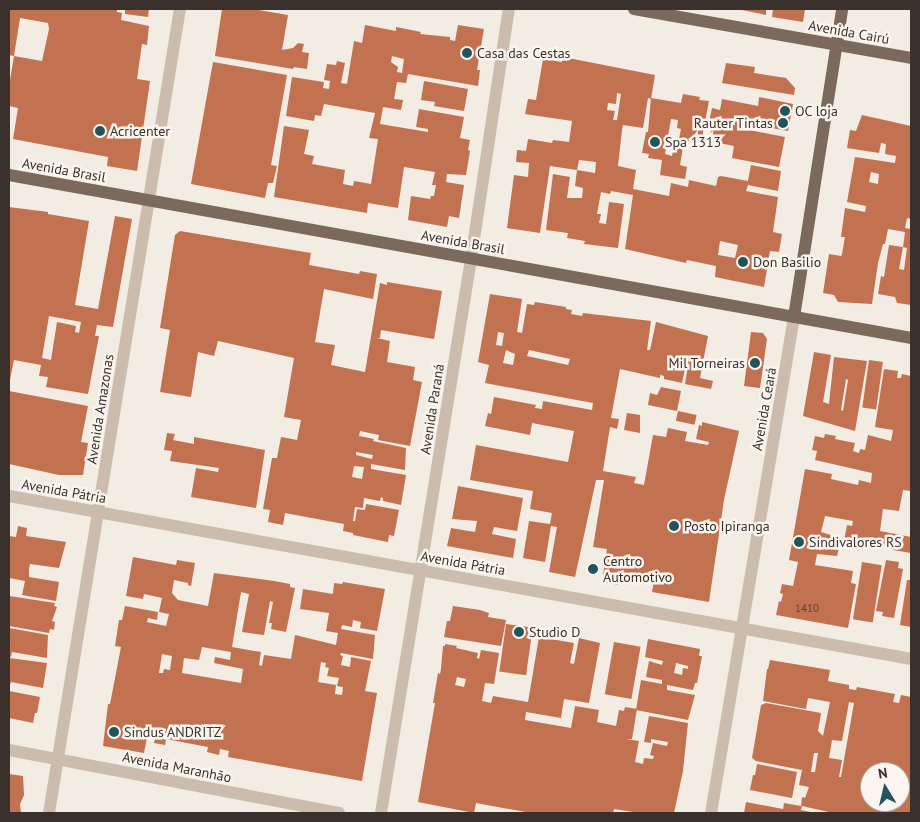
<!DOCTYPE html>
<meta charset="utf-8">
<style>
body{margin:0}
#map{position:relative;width:920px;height:822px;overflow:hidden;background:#f3ece2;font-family:"PT Sans",sans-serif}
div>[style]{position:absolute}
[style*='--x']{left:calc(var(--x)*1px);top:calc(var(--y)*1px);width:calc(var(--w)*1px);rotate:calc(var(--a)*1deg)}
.building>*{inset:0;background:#c27151;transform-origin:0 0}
.minor>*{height:12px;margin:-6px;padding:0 6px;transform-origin:6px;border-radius:6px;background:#cbbcae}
.major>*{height:12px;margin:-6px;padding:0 6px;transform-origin:6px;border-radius:6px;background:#7b695e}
.dots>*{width:14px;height:14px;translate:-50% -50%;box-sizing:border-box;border:2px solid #faf5ef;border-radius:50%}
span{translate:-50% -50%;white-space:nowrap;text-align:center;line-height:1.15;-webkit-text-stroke:5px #faf5ef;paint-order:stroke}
.number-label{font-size:11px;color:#5c4135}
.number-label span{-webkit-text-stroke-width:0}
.street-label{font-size:14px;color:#3a312c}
.poi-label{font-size:14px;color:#3a312c}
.left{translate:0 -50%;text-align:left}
.right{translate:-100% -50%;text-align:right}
.frame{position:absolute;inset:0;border:10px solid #3a312c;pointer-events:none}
.north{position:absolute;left:860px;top:762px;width:50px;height:50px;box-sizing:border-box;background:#faf5ef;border:1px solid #ada7a1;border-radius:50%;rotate:351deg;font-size:14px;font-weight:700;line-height:20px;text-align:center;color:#3a312c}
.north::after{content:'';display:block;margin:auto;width:18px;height:22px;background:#22555b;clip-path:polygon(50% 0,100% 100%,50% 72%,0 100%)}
</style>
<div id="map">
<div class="building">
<div style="clip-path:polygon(9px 9px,117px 9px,117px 12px,122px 13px,121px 20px,149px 26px,147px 45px,142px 44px,137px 79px,150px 81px,137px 171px,107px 166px,108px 157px,13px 139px,18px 108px,9px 106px,9px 86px,14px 56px,42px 61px,49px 29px,48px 23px,20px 18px,14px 56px,9px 55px)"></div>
<div style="clip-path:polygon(125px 9px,149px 9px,148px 17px,125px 14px)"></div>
<div style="clip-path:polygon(222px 9px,253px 9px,288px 15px,282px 50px,293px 48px,298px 43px,304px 44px,302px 52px,309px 53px,307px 69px,294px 67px,293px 69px,215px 56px)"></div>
<div style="clip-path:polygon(737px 9px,766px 9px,766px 15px)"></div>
<div style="clip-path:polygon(773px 9px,805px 9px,803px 22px,772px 17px)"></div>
<div style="clip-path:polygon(evenodd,365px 25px,396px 31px,396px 27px,421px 32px,420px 34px,450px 37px,450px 40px,455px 41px,458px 25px,484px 29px,477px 70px,480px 70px,478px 86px,408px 74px,406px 83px,397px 82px,394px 99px,403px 100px,401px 110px,383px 107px,380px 124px,428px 132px,428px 129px,416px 127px,419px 109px,464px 117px,460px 138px,470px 140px,468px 150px,470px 151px,466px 175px,447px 174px,446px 182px,464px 185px,459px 218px,449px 216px,447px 227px,408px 220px,411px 196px,430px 199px,431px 196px,434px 196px,436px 185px,432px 185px,435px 172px,404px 167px,398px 208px,368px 203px,367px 213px,274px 197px,284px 126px,309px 130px,304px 154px,314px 156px,312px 164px,345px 170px,343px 184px,353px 186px,354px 181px,371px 184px,378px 139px,369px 138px,375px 113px,324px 104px,321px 116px,315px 115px,314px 121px,286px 116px,292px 77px,324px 82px,323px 88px,329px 89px,330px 81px,324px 80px,327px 64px,336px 65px,337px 61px,345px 63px,341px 83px,347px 84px,354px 41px,362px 43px,365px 25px,392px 56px,404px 59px,402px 73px,397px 72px,398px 67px,391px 62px,392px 56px)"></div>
<div style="clip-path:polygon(evenodd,563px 57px,655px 75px,651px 99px,648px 98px,643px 128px,623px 125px,622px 130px,618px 166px,636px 170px,633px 189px,669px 196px,671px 183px,688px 187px,689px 180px,716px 186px,718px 177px,721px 176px,748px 181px,751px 165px,781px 171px,778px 191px,748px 185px,746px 191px,778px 197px,773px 232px,782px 234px,779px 252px,770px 251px,764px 287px,715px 277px,716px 266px,687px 260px,686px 263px,625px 249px,633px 195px,611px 191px,610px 194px,601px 192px,597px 214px,601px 214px,599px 223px,606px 224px,609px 202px,624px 204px,618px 248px,584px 244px,585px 241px,567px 238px,568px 233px,546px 230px,553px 174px,570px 177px,567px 198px,582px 198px,583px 188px,575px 186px,577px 170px,595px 173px,596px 162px,579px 160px,577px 170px,550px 166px,540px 233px,507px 228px,514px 175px,528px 177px,529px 163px,516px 162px,517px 150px,526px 151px,528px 139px,552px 143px,553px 140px,569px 142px,572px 121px,525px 114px,528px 99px,536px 100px,543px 59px,562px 62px,563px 57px,617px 93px,621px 94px,617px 120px,613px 120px,615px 111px,607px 110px,608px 103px,616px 104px,617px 93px,563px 57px,720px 241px,738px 245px,735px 258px,718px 255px,720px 241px)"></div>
<div style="clip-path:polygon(213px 62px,287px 75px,271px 165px,277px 166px,273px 183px,268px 183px,265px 198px,191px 184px)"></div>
<div style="clip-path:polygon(726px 63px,755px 67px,754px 73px,786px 78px,795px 88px,794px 95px,722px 83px)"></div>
<div style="clip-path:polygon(424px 81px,468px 89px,464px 111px,434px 106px,435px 102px,421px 100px)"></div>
<div style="clip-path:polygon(683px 94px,700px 97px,699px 100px,709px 101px,701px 143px,679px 139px,681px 129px,677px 128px,678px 120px,671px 119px,665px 154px,672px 156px,674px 146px,683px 147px,680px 165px,687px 167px,685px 179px,660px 175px,662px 160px,648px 158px,649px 154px,642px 153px,646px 132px,648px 132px,651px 98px,681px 103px)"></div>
<div style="clip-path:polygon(759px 97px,793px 104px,788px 131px,750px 124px,749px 130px,785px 137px,779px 167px,732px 158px,734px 146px,709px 141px,713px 123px,709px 122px,712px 108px,720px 110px,722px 99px,758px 106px)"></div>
<div style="clip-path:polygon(evenodd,862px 115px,911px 126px,911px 219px,907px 218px,905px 228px,911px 229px,911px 305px,897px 303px,895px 297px,878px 294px,881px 276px,884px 277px,889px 245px,903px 247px,899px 269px,904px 270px,907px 248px,903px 247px,905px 232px,888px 229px,885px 244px,883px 244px,878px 263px,872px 304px,838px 302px,834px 295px,823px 293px,829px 254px,841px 256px,842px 254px,845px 237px,841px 237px,845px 208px,865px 212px,866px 206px,847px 202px,855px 157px,895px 163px,896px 156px,885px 154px,886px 144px,881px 143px,879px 153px,847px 148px,850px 130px,856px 131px,862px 115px,871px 172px,879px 174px,878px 184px,869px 182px,871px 172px)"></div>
<div style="clip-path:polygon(evenodd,9px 207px,48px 212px,48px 214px,89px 221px,75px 305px,98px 309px,115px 216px,132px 219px,113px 327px,97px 325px,95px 336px,99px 336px,88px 394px,46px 387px,48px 377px,39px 376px,41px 365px,14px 360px,9px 385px,9px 207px,49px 316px,81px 322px,79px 333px,75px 332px,76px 326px,57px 322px,51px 360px,42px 358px,49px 316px)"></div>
<div style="clip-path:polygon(evenodd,180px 231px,311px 253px,309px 265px,359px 274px,360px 271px,377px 274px,373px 299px,324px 289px,315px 342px,335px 345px,331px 365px,365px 372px,380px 283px,387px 285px,387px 282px,442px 291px,434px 339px,381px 330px,380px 338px,377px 338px,390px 341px,387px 362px,415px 367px,413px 380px,422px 382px,410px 446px,378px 440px,379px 435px,360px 431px,359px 436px,374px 439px,373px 441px,406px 448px,405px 470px,371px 464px,371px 469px,406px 475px,401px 505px,383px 501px,383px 498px,381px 497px,380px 501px,364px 498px,363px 508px,355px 507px,353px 521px,355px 521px,357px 509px,365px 510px,366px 504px,399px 510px,394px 536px,389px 535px,388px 542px,353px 535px,353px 533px,343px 531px,344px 524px,285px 513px,283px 525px,268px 522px,270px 510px,263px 509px,272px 458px,277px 458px,281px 437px,297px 440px,301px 420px,284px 417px,294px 358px,218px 341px,214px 356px,198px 352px,191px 397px,160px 392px,170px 330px,160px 328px,175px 235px,180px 231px,356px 452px,373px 455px,372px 459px,356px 455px,356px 452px,180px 231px,354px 466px,364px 467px,362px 479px,352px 477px,354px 466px)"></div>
<div style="clip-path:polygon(evenodd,490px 294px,522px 299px,517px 332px,522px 333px,527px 304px,534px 305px,535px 302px,566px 307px,566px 309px,572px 310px,571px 314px,582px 316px,583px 313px,651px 321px,647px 350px,650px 350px,656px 322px,708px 336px,700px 378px,713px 381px,711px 389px,685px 384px,688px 365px,686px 364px,682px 383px,664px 379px,664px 376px,660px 375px,660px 378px,620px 369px,611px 418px,619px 419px,617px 429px,610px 427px,603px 471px,636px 477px,634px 483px,644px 485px,653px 435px,666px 437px,668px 428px,687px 432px,685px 441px,708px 445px,709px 442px,696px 439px,699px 425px,702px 426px,702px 422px,739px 431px,724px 500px,709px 602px,652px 592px,654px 580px,620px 574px,618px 585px,602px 582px,607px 549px,593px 547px,604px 480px,596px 480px,575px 577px,549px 572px,557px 527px,551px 526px,545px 562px,523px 558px,529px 521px,550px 524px,552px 513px,530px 509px,533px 491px,470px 480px,476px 445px,568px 462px,574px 431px,532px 423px,530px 435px,485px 426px,488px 413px,491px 414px,494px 397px,536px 405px,535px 408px,542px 409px,543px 401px,592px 410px,593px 403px,485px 383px,489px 365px,478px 362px,490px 294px,498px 332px,504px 333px,502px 346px,496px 345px,498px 332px,490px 294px,506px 350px,515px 354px,513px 365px,503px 363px,506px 350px,490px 294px,529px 350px,570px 359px,568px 365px,527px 356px,529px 350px)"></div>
<div style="clip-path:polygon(751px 332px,763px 333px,767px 339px,760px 388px,744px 386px)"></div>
<div style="clip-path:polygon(evenodd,814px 352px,831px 355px,823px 402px,829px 404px,834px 357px,867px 361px,855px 431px,803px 416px,814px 352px,846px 379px,848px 380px,843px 411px,841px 410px,846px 379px)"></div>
<div style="left:869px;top:360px;width:14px;height:48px;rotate:8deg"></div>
<div style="clip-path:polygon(884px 369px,898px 371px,897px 378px,901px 378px,902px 374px,911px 376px,911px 491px,903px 490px,899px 511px,883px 509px,880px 531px,911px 537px,911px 553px,893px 550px,894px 546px,889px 545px,864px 541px,863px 545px,844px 541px,847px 525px,852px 526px,853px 521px,825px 516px,821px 532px,841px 538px,837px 556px,817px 554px,815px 565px,853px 571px,851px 583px,856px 584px,848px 628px,776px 615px,779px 601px,781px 602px,783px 594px,780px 593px,782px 584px,793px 586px,798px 562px,789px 560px,805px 469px,832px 474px,831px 479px,858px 485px,859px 480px,871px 483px,872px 473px,815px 460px,817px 451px,812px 450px,815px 436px,824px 438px,825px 434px,836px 436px,835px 439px,855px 443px,853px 451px,859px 453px,860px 449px,865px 450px,868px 435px,891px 441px,893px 430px,875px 427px)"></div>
<div style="clip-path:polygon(661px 387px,681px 391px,677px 411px,648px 405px,650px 393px,657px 395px)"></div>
<div style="clip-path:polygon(9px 391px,88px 406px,81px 442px,88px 443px,83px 475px,59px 475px,9px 464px)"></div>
<div style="left:678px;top:411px;width:19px;height:10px;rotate:12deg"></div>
<div style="clip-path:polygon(627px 413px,640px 415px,640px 433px,624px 430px)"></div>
<div style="clip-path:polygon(167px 433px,175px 434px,173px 440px,194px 444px,194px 437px,265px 450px,256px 508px,191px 497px,196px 468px,218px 472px,219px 468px,170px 461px,172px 451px,164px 450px)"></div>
<div style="clip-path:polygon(458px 486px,523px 498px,517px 531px,494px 527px,492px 534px,516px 539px,513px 558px,447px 546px,451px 528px,475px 532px,477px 521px,452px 519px)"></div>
<div style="clip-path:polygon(18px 526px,27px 528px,26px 536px,66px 542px,59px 568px,30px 564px,29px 569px,29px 577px,59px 582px,56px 601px,22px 595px,25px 581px,9px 578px,9px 536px,16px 537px)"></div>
<div style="clip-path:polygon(evenodd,133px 557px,176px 565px,177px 560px,195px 563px,191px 586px,188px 585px,188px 583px,174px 580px,172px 593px,178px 600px,208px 606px,214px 573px,274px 581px,290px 584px,290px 587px,295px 588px,286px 632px,271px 629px,272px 623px,269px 623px,273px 602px,270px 601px,264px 635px,242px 632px,249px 594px,241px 592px,232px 647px,261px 652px,259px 665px,262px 666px,264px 655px,291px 659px,295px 635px,336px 645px,338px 633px,326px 631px,329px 613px,300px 609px,303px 589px,333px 594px,334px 583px,342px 584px,343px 582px,385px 589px,377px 631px,360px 628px,361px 622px,353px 620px,352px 627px,342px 625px,341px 629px,375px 635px,373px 659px,341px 653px,340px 655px,343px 656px,341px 665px,350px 667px,351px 657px,371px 661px,365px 691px,377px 693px,362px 781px,228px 757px,229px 751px,220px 749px,219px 755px,207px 752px,208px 747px,166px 739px,165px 745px,154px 743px,155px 738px,151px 737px,152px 733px,148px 732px,144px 753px,103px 746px,108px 704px,110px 704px,121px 647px,115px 646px,119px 620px,122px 620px,125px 606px,158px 612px,157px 620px,148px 618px,147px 622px,166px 626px,169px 614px,159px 612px,162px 598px,144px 594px,143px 599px,126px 596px,133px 557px,202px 647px,231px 652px,230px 660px,215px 657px,214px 663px,243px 669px,241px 683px,182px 673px,184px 658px,199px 660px,202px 647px,133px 557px,162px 654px,172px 656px,170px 670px,164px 669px,163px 673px,159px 673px,162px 654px,133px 557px,321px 662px,326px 663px,325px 667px,329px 668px,327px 676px,339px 678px,337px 686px,343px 687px,342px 695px,335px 694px,336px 685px,318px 682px,321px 662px)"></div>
<div style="clip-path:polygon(886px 560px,899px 562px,898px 568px,903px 569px,894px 618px,882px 616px,883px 612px,876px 611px)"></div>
<div style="left:862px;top:562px;width:20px;height:58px;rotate:9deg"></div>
<div style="clip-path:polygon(907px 580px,911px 580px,911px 627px,900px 625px)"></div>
<div style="clip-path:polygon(9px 596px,55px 603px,54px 606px,57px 607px,52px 621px,55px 622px,54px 630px,50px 629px,49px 633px,9px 626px)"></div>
<div style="clip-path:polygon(453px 606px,480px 610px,489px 613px,488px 617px,506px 620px,501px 646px,444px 637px,447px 621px,450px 621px)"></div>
<div style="left:506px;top:624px;width:27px;height:48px;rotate:8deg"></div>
<div style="clip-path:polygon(9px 628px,48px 635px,47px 658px,12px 652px,11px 657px,9px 656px,9px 646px,11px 645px,9px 645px)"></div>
<div style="clip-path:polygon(evenodd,539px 637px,574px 643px,570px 663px,574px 664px,579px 638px,600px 643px,589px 703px,564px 699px,561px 718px,526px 712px,525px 720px,571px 728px,575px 706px,599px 710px,597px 722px,616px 726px,619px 710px,624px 711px,625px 707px,637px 709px,632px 739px,626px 739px,639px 741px,635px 762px,643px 764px,644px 758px,653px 759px,654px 756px,650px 755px,653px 743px,667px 746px,668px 742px,651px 739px,651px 743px,644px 742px,649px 716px,688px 723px,683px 771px,674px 813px,640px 813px,614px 809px,613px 813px,531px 813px,476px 803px,474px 813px,418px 802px,435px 703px,433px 703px,438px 673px,440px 674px,441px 669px,443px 646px,445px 646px,445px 644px,457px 646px,456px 648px,478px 653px,477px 658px,479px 659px,481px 650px,499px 653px,494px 684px,485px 683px,482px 701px,491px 703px,493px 696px,528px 702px,539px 637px,457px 677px,466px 679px,464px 687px,455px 685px,457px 677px)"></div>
<div style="clip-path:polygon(evenodd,648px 639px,700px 649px,699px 656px,702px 656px,697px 683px,695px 683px,693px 690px,667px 685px,667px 690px,695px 695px,688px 720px,636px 710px,641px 680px,662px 684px,662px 680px,646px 677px,649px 661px,662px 665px,663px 661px,645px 657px,648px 639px,676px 663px,688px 666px,688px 669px,683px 668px,682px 675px,674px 673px,676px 663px)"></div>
<div style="left:614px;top:642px;width:27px;height:53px;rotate:10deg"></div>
<div style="clip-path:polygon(9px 658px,47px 663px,43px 688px,11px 682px,9px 687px)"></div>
<div style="clip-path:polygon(evenodd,770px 660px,830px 670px,828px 681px,849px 685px,849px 689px,856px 690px,857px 687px,895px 694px,893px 702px,899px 703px,901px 695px,911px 697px,911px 813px,833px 813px,802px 806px,801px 810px,815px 813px,744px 813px,746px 802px,783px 809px,784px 803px,801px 806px,802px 797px,805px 798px,809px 787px,799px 785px,802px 770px,756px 761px,752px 758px,761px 705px,766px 703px,821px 713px,818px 731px,823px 736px,830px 702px,808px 698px,806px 709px,763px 701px,767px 669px,768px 669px,770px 660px,849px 702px,854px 703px,841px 777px,839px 777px,842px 760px,829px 758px,832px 740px,842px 741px,849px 702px,770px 660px,814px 753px,818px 753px,815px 772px,811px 772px,814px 753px,770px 660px,870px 772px,900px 772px,900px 802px,870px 802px,870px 772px)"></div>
<div style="clip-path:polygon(9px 691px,40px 697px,37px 713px,35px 713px,33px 723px,9px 718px)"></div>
<div style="clip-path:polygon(757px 764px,797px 772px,792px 798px,750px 790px,753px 775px,755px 775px)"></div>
<div style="clip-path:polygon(9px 774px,23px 776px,24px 795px,20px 804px,21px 813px,9px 813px)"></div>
</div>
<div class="minor">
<div style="--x:9;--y:496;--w:917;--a:10.24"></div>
<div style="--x:9;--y:750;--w:336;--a:10.8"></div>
<div style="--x:49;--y:813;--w:815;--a:-80.75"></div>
<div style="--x:381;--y:813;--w:561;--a:-80.77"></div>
<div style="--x:471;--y:259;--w:253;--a:-81.4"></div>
<div style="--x:711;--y:813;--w:503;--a:-80.5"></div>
</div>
<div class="major">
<div style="--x:634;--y:9;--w:281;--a:10"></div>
<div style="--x:9;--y:175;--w:917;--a:10.24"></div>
<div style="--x:794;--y:317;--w:312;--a:-81.1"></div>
</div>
<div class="dots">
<div style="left:467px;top:53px;background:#22555b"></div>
<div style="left:785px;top:111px;background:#22555b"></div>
<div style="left:783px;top:123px;background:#22555b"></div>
<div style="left:100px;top:131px;background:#22555b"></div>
<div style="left:655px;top:142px;background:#22555b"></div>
<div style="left:743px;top:262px;background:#22555b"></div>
<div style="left:755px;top:363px;background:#22555b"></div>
<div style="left:674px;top:526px;background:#22555b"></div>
<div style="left:799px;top:542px;background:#22555b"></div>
<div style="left:593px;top:569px;background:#22555b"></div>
<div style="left:519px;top:632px;background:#22555b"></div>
<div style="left:114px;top:732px;background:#22555b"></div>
</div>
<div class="number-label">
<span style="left:807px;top:608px">1410</span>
</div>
<div class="street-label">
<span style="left:849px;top:32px;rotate:10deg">Avenida Cairú</span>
<span style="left:64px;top:170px;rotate:10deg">Avenida Brasil</span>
<span style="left:463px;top:242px;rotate:10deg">Avenida Brasil</span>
<span style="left:100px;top:409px;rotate:-81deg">Avenida Amazonas</span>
<span style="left:432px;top:409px;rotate:-81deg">Avenida Paraná</span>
<span style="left:764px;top:409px;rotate:-80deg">Avenida Ceará</span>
<span style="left:64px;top:491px;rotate:10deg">Avenida Pátria</span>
<span style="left:463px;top:563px;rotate:10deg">Avenida Pátria</span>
<span style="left:177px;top:767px;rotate:11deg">Avenida Maranhão</span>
</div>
<div class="poi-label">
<span class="left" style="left:477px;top:53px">Casa das Cestas</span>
<span class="left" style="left:795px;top:111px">OC loja</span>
<span class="right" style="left:773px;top:123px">Rauter Tintas</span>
<span class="left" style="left:110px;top:131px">Acricenter</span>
<span class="left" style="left:665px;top:142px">Spa 1313</span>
<span class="left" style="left:753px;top:262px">Don Basilio</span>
<span class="right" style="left:745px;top:363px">Mil Torneiras</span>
<span class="left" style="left:684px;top:526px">Posto Ipiranga</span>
<span class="left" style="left:809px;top:542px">Sindivalores RS</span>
<span class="left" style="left:603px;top:569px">Centro<br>Automotivo</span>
<span class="left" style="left:529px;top:632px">Studio D</span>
<span class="left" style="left:124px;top:732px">Sindus ANDRITZ</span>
</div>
<div class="frame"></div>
<div class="north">N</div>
</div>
